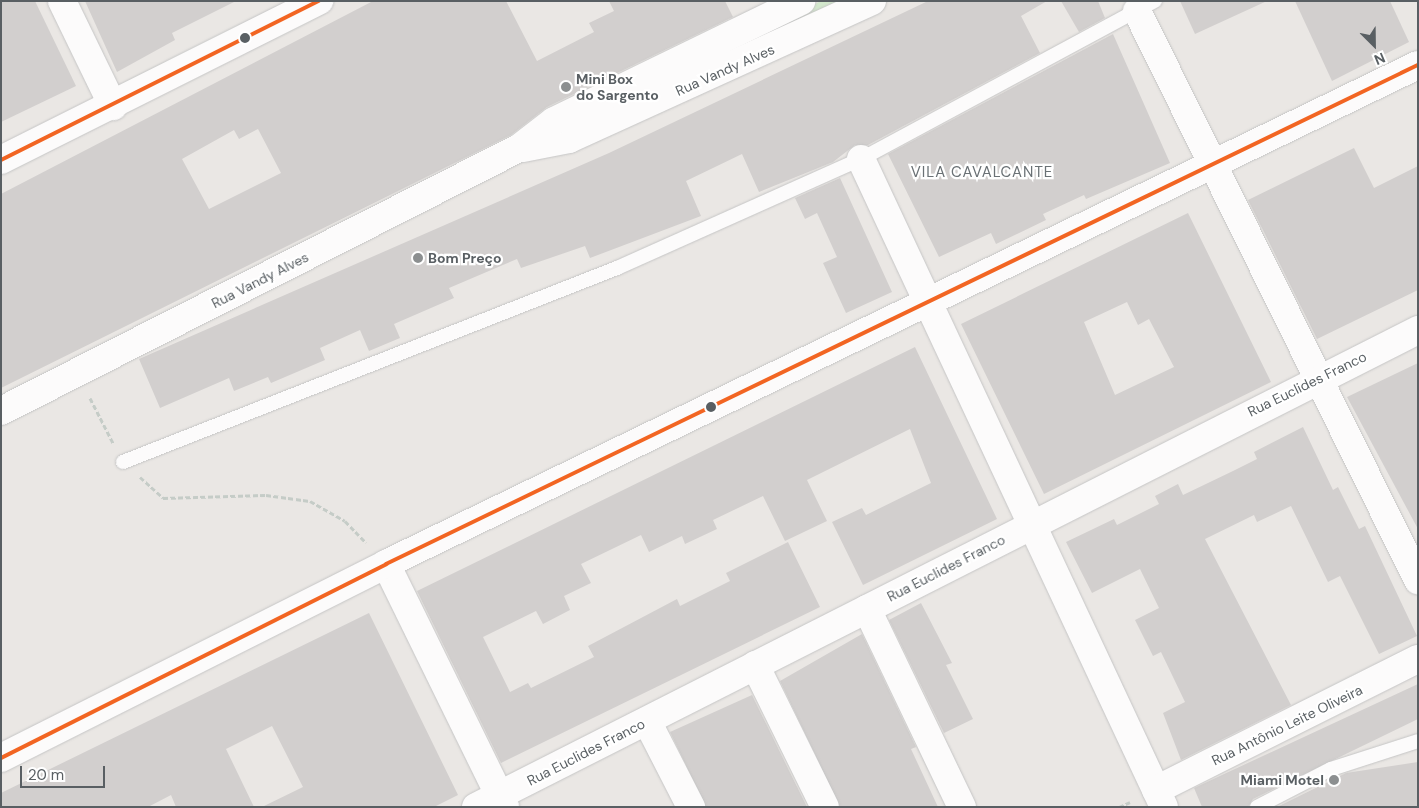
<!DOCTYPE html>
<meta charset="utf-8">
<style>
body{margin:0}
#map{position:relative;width:1419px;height:808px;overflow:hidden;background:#eae7e4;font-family:"DM Sans",sans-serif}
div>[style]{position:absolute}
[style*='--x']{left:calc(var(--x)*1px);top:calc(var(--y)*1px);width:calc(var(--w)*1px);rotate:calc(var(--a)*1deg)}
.green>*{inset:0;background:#d3e8cc}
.building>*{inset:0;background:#d2cfce}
.path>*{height:3px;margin-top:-1.5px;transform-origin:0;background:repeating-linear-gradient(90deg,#c5ccc7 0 5px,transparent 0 7.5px)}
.roads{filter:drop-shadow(0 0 1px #c5c5c5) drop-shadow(0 0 1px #c5c5c5)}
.lane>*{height:14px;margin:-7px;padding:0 7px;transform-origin:7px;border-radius:7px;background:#fcfbfb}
.street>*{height:28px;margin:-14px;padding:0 14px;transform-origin:14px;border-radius:14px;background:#fcfbfb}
.secondary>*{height:28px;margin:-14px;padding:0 14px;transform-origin:14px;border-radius:14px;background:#fcfbfb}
.bus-1>*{height:4px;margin:-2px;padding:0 2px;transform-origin:2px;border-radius:2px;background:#f26522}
.dots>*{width:14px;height:14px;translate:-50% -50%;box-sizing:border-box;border:2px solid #fff;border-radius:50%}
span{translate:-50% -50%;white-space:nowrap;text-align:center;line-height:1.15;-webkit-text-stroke:4.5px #fff;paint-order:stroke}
.street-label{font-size:14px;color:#595f63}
.poi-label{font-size:14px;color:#595f63;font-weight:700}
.left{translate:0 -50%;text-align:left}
.right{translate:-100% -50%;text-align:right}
.neighbourhood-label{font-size:15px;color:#6a7175;letter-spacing:1px}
.frame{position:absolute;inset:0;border:2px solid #595f63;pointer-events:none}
.north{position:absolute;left:1349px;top:20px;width:50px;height:50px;-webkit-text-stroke:4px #fff;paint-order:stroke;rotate:157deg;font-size:14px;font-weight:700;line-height:20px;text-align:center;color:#595f63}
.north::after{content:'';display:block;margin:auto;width:18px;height:22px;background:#595f63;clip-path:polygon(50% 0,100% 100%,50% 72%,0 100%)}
.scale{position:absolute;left:20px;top:766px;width:85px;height:22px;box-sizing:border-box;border:2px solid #595f63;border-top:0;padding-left:6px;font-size:15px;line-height:18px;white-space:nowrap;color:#595f63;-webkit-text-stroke:4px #fff;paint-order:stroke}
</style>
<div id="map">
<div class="green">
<div style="clip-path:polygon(821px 1px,855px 1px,789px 34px,782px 21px)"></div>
</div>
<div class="building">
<div style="clip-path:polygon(1px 1px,35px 1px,76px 86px,1px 122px)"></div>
<div style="clip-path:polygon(85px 1px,236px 1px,172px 33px,175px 40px,117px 72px)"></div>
<div style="clip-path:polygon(evenodd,373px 1px,506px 1px,537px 61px,594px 32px,589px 23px,614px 11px,609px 1px,725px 1px,733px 17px,547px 107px,511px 135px,1px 388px,1px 194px,373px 1px,258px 129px,281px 173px,209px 209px,182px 159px,234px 130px,239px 139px,258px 129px)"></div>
<div style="clip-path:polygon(928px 1px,1047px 1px,1021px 16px,1040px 53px,868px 145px,855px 145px,833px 162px,759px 192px,742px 154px,686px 181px,701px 216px,590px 258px,585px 246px,521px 268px,517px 259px,449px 288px,454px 298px,394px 324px,400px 338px,369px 351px,360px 330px,320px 348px,325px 360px,271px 383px,268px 377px,234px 391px,229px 378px,160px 408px,139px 359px,609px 153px)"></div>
<div style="clip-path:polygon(1061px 1px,1098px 1px,1105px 18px,1079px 32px)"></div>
<div style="clip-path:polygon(1180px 1px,1267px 1px,1195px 34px)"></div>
<div style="clip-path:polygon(1295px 1px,1390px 1px,1409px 42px,1332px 81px)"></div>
<div style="clip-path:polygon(1113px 34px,1170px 163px,1086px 199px,1084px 195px,1043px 214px,1046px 220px,996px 244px,991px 233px,939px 257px,888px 154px)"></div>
<div style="clip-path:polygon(1354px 148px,1374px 188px,1418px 166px,1418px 290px,1317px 339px,1248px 200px)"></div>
<div style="clip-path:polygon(840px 178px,892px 292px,846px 313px,823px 263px,837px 257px,817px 213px,805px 219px,795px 198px)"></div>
<div style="clip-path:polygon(evenodd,1188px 213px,1271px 382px,1044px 494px,961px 324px,1188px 213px,1127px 302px,1138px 325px,1149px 319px,1174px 367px,1115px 395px,1084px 322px,1127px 302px)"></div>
<div style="clip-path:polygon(915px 347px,997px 519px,863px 585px,832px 522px,862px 508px,866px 515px,931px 483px,910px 429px,807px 480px,827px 521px,785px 541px,763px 496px,713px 520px,717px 529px,685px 544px,682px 536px,649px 552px,641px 535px,581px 564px,591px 583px,564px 596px,570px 610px,543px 624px,536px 611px,483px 637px,510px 692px,528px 683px,531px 688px,594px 657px,588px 646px,677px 599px,680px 606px,730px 581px,726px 573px,788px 542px,820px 607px,501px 763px,417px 591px)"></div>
<div style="clip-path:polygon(1418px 363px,1418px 529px,1347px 397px)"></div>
<div style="clip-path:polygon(1303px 427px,1333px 490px,1338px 487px,1359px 529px,1365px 526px,1417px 636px,1379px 654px,1340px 576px,1328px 582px,1291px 506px,1257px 522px,1254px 515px,1205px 539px,1291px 705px,1181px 760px,1163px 713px,1185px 702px,1161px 652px,1153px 656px,1135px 620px,1159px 608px,1140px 569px,1092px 593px,1066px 542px,1114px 519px,1117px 525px,1159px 504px,1155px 496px,1178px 484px,1183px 495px,1233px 471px,1257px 459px,1254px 452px)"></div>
<div style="clip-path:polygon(921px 603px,952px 663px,946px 665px,973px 719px,944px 733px,889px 620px)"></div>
<div style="clip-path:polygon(369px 613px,458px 795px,434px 807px,262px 807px,303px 787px,272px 726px,226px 749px,254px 807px,176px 807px,171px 795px,148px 807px,1px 807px,1px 793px)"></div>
<div style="clip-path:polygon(862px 634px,916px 747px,911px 749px,938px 807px,840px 807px,780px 681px)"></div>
<div style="clip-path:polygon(1418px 684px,1418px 719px,1253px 799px,1248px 807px,1202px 807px,1194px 788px)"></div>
<div style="clip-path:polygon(752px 695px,807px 807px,706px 807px,670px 732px)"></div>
<div style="clip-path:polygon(1418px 762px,1418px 807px,1277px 807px,1346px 773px)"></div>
</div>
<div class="path">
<div style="--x:90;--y:398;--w:51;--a:62.9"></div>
<div style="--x:140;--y:477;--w:31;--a:42"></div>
<div style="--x:163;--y:498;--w:103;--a:-1.7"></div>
<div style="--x:266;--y:495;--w:44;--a:7.8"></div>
<div style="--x:310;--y:501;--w:40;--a:29.7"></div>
<div style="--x:345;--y:521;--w:30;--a:46"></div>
<div style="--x:1119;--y:807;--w:12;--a:-24"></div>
</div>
<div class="roads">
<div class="lane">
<div style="--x:123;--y:462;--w:531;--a:-21.44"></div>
<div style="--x:617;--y:268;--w:267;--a:-24.1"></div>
<div style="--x:861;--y:159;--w:334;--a:-28.3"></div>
<div style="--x:1257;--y:807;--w:83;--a:-27.2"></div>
<div style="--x:1331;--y:769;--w:91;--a:-17.8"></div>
</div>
<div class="street">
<div style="--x:62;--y:1;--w:117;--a:64.1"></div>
<div style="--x:1137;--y:11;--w:635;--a:63.72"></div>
<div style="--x:523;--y:148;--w:47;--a:-11.1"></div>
<div style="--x:569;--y:139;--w:333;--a:-24.5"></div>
<div style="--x:861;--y:159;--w:715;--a:64.94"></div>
<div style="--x:1;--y:411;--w:581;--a:-26.92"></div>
<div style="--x:519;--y:148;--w:44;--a:-37.6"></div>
<div style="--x:554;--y:121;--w:275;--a:-25.9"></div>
<div style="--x:386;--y:564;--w:271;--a:63.9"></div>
<div style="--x:867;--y:609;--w:220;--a:64.4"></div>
<div style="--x:755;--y:665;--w:158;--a:63.8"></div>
<div style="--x:647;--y:721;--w:97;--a:62.9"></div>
<div style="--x:1;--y:758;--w:431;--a:-26.7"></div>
<div style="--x:386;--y:564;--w:1146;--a:-25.81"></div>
<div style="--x:1156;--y:790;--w:293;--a:-26.6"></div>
<div style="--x:476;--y:807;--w:1056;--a:-26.86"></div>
</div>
<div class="secondary">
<div style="--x:1;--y:160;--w:356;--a:-26.6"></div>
</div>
</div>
<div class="bus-1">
<div style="--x:1;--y:160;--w:355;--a:-26.6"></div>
<div style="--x:1;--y:758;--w:431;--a:-26.7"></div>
<div style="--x:386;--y:564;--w:1146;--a:-25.81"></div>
</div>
<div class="dots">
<div style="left:245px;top:38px;background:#595f63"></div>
<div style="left:566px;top:87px;background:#8c8f90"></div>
<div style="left:418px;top:258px;background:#8c8f90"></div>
<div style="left:711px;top:407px;background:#595f63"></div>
<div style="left:1334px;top:780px;background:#8c8f90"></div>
</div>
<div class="street-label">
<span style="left:725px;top:70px;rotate:-24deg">Rua Vandy Alves</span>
<span style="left:260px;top:280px;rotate:-27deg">Rua Vandy Alves</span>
<span style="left:1307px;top:384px;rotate:-26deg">Rua Euclides Franco</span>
<span style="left:946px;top:568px;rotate:-27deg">Rua Euclides Franco</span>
<span style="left:1287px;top:725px;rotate:-26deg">Rua Antônio Leite Oliveira</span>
<span style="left:586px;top:752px;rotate:-27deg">Rua Euclides Franco</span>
</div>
<div class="poi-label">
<span class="left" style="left:576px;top:87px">Mini Box<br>do Sargento</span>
<span class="left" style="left:428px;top:258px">Bom Preço</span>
<span class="right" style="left:1324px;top:780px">Miami Motel</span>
</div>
<div class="neighbourhood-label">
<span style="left:982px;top:173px">VILA CAVALCANTE</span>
</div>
<div class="frame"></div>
<div class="north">N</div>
<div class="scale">20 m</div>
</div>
